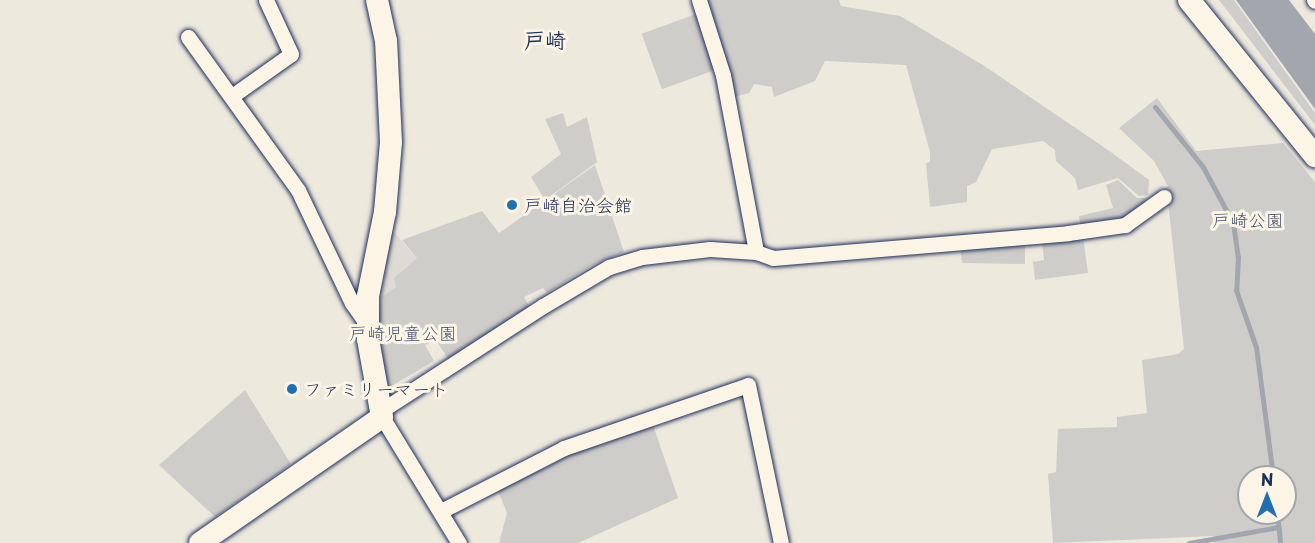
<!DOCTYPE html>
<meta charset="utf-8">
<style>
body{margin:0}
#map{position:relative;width:1315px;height:543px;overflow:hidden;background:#eee9dd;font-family:"Playpen Sans","Klee One",sans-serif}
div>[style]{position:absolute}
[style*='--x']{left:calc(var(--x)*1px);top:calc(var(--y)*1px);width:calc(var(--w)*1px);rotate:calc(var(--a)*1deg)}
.built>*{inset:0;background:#dedbd4}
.green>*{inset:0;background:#cfcdca;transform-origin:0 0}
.water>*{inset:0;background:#a2a7af}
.stream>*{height:5px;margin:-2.5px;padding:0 2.5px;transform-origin:2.5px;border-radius:2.5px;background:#a2a7af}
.roads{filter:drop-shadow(0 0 2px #1b2f5e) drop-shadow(0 0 2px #1b2f5e)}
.street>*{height:15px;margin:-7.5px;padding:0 7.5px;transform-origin:7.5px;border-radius:7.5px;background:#fcf5e5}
.secondary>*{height:22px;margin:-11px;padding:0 11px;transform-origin:11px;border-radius:11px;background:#fcf5e5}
.dots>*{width:16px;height:16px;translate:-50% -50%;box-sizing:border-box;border:3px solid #fcf5e5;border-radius:50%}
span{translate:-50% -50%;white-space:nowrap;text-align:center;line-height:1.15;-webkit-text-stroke:6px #fcf5e5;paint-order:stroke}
.poi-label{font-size:18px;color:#1b2f5e}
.left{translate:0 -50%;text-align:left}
.park-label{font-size:18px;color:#485679}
.quarter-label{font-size:21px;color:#1b2f5e;font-weight:700}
.north{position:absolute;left:1237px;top:465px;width:60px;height:60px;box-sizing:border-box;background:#fcf5e5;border:2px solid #a2a6af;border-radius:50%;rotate:0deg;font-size:16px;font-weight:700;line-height:24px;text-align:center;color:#1b2f5e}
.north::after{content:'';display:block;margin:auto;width:21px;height:27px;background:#1f6fb2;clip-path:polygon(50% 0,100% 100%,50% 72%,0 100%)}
</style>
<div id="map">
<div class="built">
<div style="clip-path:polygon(392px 230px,417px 258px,395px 278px,396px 287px,381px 297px)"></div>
</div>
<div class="green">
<div style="clip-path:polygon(703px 0,839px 0,841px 6px,900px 16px,983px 65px,1108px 150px,1149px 180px,1148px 195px,1139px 196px,1118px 178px,1078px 190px,1075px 178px,1056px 161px,1055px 150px,1043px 141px,992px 149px,976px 182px,967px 186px,967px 202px,930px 207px,926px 163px,930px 162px,930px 152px,906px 65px,825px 61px,815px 81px,774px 97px,772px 87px,754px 84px,749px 93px,730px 98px)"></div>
<div style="clip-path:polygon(1219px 0,1234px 0,1315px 113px,1315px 125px)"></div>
<div style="left:699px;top:13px;width:59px;height:61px;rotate:70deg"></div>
<div style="clip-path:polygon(evenodd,1157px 98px,1196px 151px,1283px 143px,1315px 182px,1315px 543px,1214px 543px,1213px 536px,1053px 543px,1048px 474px,1056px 472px,1058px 429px,1117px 427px,1117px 417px,1147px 413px,1142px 360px,1178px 354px,1184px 349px,1168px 201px,1162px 191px,1168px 186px,1154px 161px,1119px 128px,1157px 98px,1249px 477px,1285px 477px,1285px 513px,1249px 513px,1249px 477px)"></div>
<div style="clip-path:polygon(563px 113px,567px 127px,587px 117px,597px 162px,545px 200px,531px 177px,561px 154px,545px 119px)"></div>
<div style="clip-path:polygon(595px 165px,624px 252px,590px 266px,547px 293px,543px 288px,524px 297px,530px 308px,450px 362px,436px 340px,425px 345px,434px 361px,388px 388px,381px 362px,379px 316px,381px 297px,396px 287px,394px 278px,417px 258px,402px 240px,482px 211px,499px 233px)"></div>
<div style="clip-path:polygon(1118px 180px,1137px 198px,1147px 198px,1144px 203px,1118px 221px,1081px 227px,1079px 216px,1113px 208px,1106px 185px)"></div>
<div style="clip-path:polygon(1083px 236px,1088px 273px,1035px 280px,1033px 262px,1044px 260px,1042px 241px)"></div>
<div style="clip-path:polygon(1017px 241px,1025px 246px,1025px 264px,962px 263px,960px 246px)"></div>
<div style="clip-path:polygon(245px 390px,291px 464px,215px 517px,159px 465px)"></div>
<div style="clip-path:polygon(653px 425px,678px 498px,578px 543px,499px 543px,507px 513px,498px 491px,567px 452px)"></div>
</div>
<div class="water">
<div style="clip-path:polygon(1236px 0,1289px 0,1315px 34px,1315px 109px)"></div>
</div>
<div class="stream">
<div style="--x:1155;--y:107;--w:77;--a:51.3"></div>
<div style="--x:1203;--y:167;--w:64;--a:61.8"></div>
<div style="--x:1233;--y:223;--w:34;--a:82"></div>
<div style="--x:1238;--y:257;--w:33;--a:93"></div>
<div style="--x:1236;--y:290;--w:60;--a:70.7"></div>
<div style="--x:1256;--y:347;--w:131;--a:82.5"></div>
<div style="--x:1277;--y:513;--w:30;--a:84"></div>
<div style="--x:1189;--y:543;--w:91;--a:-10.1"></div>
</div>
<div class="roads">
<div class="street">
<div style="--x:699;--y:0;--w:79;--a:72.3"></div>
<div style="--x:723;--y:75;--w:180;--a:79.4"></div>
<div style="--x:1314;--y:0;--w:1;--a:45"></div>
<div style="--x:188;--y:37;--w:188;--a:54.3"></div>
<div style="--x:298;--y:190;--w:125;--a:64.5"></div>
<div style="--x:352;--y:303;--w:28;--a:55"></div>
<div style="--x:232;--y:96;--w:72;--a:-35.4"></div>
<div style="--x:291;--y:54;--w:60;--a:-114.8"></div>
<div style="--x:379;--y:412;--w:195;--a:-32.9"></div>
<div style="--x:543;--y:306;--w:77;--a:-30.6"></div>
<div style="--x:609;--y:267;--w:34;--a:-17"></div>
<div style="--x:642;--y:257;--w:68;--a:-6.7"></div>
<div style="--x:710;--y:249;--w:46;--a:3.7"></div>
<div style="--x:756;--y:252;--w:18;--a:19"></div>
<div style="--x:773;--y:258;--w:296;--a:-4.8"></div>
<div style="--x:1068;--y:233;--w:58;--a:-8"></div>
<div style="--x:1125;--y:225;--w:48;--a:-35.7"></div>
<div style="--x:382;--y:417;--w:148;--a:58.6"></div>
<div style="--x:441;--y:511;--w:138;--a:-27.1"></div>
<div style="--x:564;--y:448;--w:194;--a:-18.9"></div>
<div style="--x:748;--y:385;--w:161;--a:78.2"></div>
</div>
<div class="secondary">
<div style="--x:1189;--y:0;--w:201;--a:51.1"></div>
<div style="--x:200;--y:543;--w:221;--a:-34.7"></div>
<div style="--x:382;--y:417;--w:79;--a:-100.2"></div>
<div style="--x:368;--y:339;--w:43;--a:-90"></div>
<div style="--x:368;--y:296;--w:86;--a:-78.6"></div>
<div style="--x:385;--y:212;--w:70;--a:-85.1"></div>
<div style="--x:391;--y:142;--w:101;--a:-92.8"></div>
<div style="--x:386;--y:41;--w:42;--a:-102.4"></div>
</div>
</div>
<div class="dots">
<div style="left:512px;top:205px;background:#1f6fb2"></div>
<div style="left:292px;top:389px;background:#1f6fb2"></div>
</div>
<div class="poi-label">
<span class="left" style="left:524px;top:205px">戸崎自治会館</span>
<span class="left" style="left:304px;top:389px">ファミリーマート</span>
</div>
<div class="park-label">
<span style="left:1248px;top:220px">戸崎公園</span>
<span style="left:403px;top:333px">戸崎児童公園</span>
</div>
<div class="quarter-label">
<span style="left:545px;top:39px">戸崎</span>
</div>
<div class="north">N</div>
</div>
